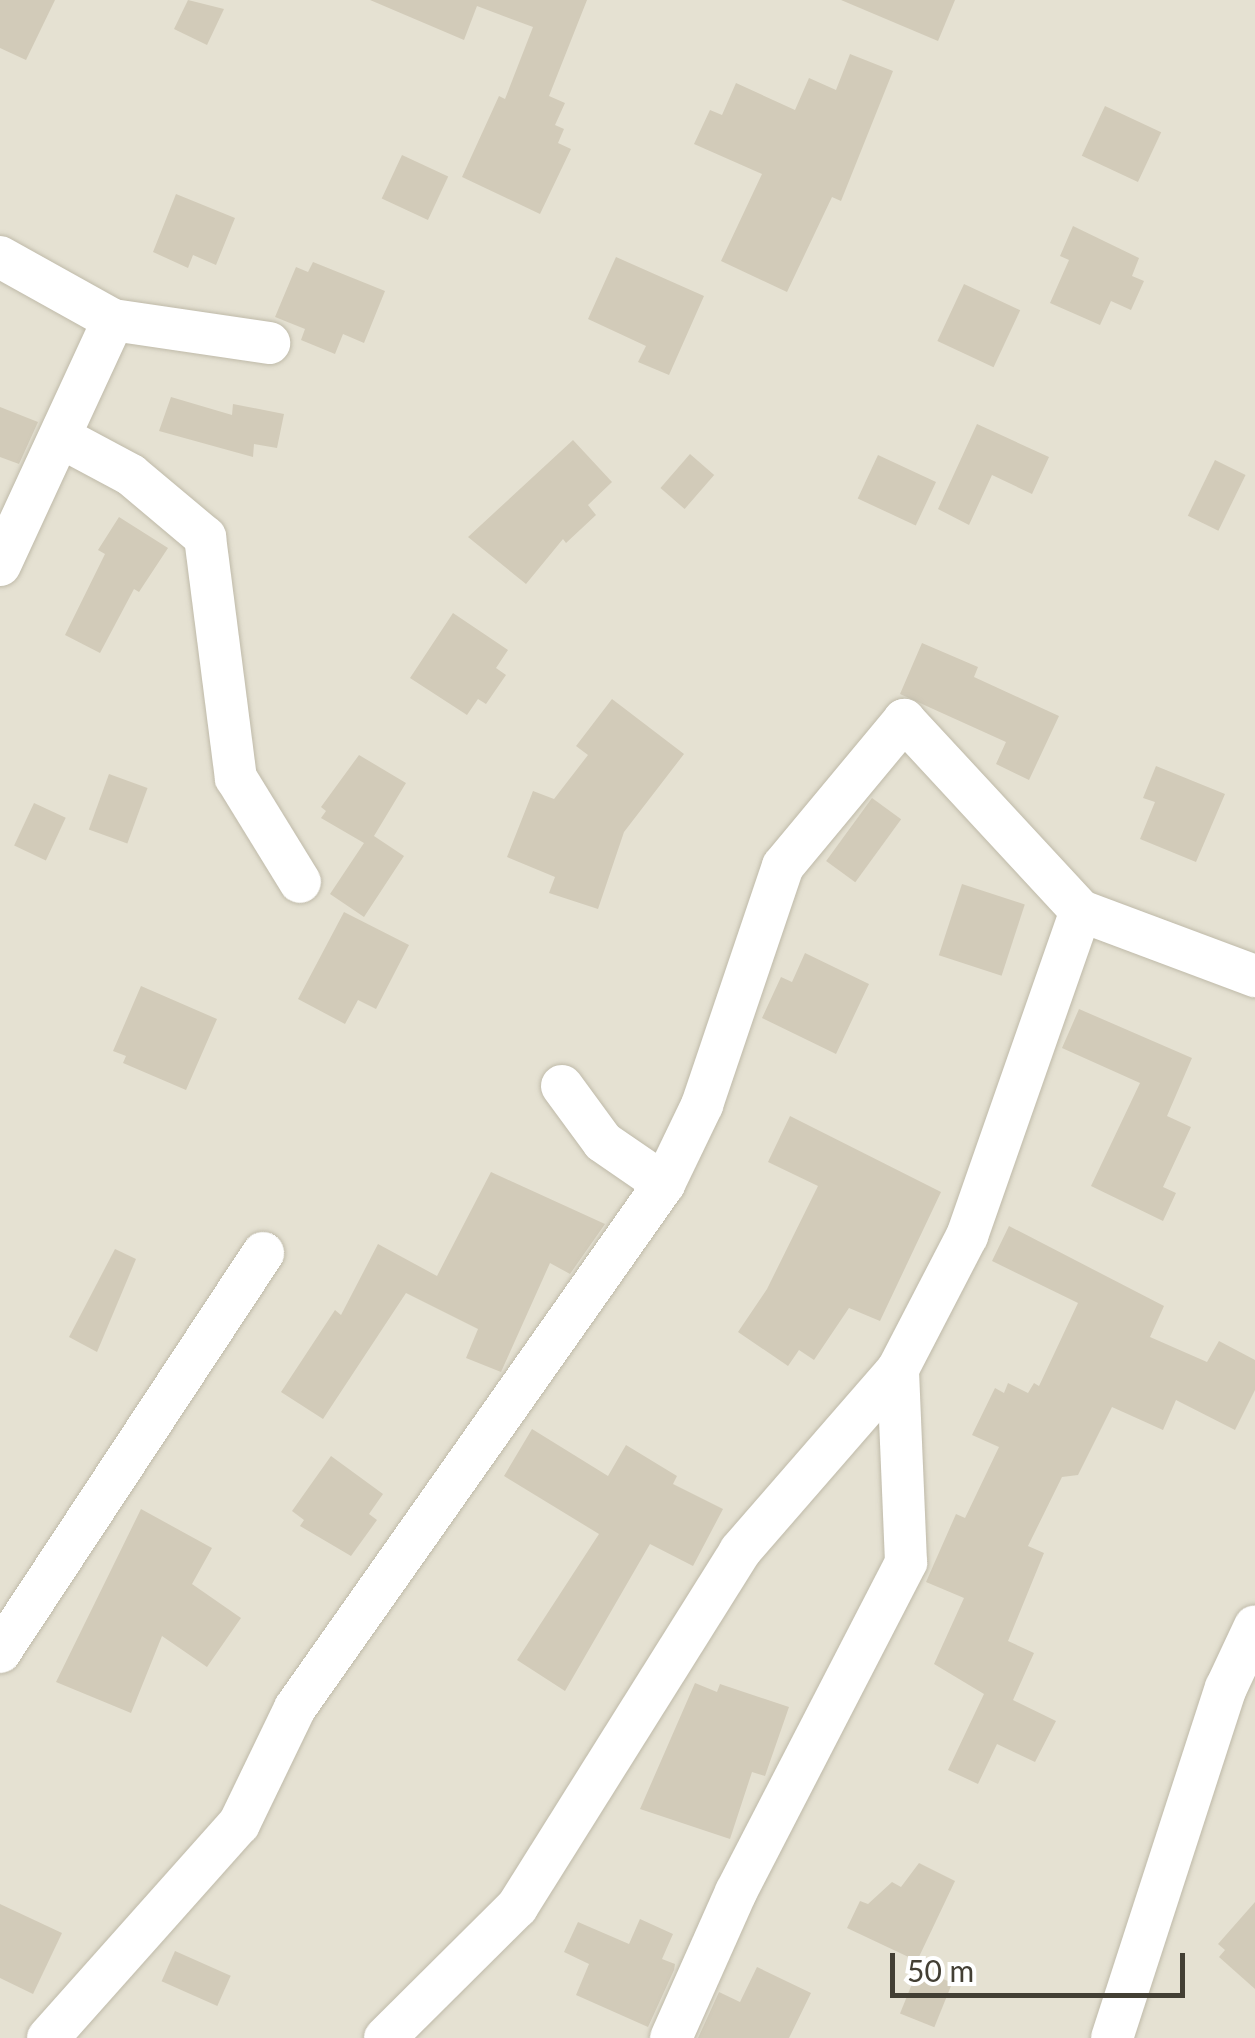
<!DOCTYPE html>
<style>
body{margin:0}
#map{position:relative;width:1255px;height:2038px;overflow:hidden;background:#f1efe3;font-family:Lato,sans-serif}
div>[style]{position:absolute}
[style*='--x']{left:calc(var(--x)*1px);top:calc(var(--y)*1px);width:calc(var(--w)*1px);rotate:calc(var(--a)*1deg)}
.residential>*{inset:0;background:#e5e1d2;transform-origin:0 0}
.building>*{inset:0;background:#d2cbb9;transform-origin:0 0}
.roads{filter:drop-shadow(0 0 2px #bfbaa9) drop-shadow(0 0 2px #bfbaa9)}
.minor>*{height:42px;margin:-21px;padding:0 21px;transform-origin:21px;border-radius:21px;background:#fff}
span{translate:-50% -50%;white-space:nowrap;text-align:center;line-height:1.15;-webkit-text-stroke:9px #fff;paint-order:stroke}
.scale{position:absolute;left:890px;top:1953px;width:295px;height:45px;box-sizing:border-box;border:5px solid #433f34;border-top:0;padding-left:12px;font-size:30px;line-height:35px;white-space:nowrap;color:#433f34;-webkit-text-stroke:8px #fff;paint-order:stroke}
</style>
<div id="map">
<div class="residential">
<div style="left:0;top:0;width:1255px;height:2038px"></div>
</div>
<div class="building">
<div style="clip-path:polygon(0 0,55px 0,26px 60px,0 48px)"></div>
<div style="clip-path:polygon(188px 0,224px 9px,207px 45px,174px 29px)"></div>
<div style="clip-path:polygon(370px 0,587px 0,549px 96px,565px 103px,555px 125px,564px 129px,558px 143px,571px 149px,540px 214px,462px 177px,499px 96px,505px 99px,533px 27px,477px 6px,464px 40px)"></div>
<div style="clip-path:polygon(841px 0,955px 0,938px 41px)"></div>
<div style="clip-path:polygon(850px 54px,893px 71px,841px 201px,832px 197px,787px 292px,721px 261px,762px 174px,694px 144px,710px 110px,722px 115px,736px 83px,795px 110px,809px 78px,836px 90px)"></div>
<div style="left:1105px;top:106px;width:62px;height:55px;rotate:25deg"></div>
<div style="left:402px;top:155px;width:51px;height:48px;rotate:25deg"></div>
<div style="clip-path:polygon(176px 194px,235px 218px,216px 265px,193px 255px,188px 268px,153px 252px)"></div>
<div style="clip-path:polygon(1073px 226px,1139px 258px,1132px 276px,1144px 281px,1131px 310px,1111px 301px,1100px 325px,1050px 303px,1069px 260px,1060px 256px)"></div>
<div style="clip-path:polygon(616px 257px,704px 296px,669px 375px,638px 362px,646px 346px,588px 319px)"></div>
<div style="clip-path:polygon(313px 262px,385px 291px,364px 343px,343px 334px,335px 354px,301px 340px,305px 329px,275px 317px,296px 267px,308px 272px)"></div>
<div style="left:964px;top:284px;width:62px;height:63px;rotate:25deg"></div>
<div style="clip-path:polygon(171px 397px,232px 415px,233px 404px,284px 414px,277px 448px,254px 444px,253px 457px,159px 431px)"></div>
<div style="clip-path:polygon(0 407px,38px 422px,19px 464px,0 457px)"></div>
<div style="clip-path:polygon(977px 424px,1049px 457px,1032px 494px,992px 475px,969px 525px,938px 509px)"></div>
<div style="clip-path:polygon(573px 440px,612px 482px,588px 505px,596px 515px,566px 543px,563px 539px,526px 584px,468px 537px)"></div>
<div style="left:690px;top:454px;width:32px;height:45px;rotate:41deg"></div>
<div style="left:878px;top:455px;width:64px;height:48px;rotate:25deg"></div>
<div style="left:1215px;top:460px;width:34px;height:62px;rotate:26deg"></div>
<div style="clip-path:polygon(119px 517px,168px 548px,139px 592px,134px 589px,100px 653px,65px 635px,105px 554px,98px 550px)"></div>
<div style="clip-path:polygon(453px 613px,508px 650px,496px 668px,506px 675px,486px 704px,478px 699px,467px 715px,410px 678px)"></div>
<div style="clip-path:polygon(922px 643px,978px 667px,974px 677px,1059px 716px,1029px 780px,996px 764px,1006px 742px,900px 694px)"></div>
<div style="clip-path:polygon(612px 699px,684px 754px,624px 832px,598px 909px,549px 893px,555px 877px,507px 857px,533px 791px,554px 799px,588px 755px,576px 746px)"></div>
<div style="clip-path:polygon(359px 755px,406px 783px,374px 836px,404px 856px,364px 917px,330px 894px,364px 843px,321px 818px,326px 811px,321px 807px)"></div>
<div style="clip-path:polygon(1156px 766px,1225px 794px,1196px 862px,1140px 839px,1155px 802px,1143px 798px)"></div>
<div style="left:109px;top:774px;width:41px;height:59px;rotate:20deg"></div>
<div style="left:872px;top:798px;width:36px;height:78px;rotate:36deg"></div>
<div style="left:34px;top:803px;width:35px;height:47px;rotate:25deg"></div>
<div style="left:962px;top:884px;width:66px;height:75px;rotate:18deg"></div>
<div style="clip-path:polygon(344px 912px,409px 945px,376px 1009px,358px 1000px,345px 1024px,298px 999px)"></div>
<div style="clip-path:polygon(805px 953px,869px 984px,836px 1054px,762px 1018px,781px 977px,792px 982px)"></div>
<div style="clip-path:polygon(141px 986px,217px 1019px,186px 1090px,123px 1063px,126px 1056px,113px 1051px)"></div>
<div style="clip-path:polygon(1079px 1009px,1192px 1058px,1167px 1116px,1191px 1127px,1163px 1187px,1176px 1193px,1163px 1221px,1091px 1186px,1140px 1083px,1062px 1048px)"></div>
<div style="clip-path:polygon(790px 1116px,941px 1192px,880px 1321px,849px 1308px,814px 1360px,799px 1350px,788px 1366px,738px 1332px,767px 1289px,818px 1186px,768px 1162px)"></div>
<div style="clip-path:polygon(491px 1172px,605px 1224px,570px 1274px,550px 1263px,501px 1372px,466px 1358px,478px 1329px,406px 1293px,323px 1419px,281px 1392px,335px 1310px,341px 1315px,378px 1244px,437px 1276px)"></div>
<div style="clip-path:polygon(1009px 1226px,1164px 1306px,1150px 1337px,1207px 1362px,1219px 1341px,1255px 1360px,1255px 1390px,1235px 1430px,1176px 1400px,1163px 1430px,1112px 1407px,1078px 1475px,1062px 1477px,1028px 1546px,1044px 1553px,1008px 1641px,1034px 1653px,1013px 1700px,1056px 1721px,1035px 1762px,997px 1744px,978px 1784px,948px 1770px,984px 1694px,934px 1664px,964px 1598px,926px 1582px,956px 1514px,965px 1518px,999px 1447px,972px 1435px,995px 1388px,1004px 1393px,1008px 1383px,1028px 1393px,1034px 1383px,1039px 1386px,1078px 1303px,992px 1261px)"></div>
<div style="clip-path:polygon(115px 1249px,136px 1259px,97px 1352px,69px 1337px)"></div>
<div style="clip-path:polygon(532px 1429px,608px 1476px,626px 1445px,677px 1476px,673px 1484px,723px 1509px,693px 1566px,650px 1544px,565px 1691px,517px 1660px,599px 1534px,504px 1476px)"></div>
<div style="clip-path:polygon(331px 1456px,383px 1494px,369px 1514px,377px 1520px,351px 1556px,300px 1526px,304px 1520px,292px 1511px)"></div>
<div style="clip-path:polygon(141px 1509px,212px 1548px,192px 1584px,241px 1618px,207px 1667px,162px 1636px,131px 1713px,56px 1682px)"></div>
<div style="clip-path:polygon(695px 1683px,717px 1692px,720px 1684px,789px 1707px,765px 1776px,752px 1772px,730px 1839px,640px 1809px)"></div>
<div style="clip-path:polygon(919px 1863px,955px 1881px,917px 1961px,847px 1928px,860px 1901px,868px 1904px,892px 1882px,901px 1887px)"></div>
<div style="clip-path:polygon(1255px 1902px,1255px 1989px,1219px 1957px,1225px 1950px,1218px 1944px)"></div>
<div style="clip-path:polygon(0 1904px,62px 1933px,33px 1994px,0 1978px)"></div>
<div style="clip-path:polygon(640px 1919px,673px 1934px,662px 1959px,675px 1964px,674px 1970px,648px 2027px,576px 1995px,589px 1964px,564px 1952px,578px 1922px,629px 1944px)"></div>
<div style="left:175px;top:1951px;width:61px;height:33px;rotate:24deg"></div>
<div style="clip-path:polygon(757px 1967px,811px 1993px,789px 2038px,698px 2038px,719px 1992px,740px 2002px)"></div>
<div style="left:918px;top:1969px;width:37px;height:48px;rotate:22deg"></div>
</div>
<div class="roads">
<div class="minor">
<div style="--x:0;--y:257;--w:129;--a:29.1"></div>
<div style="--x:113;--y:320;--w:158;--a:8.4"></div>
<div style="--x:62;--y:438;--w:78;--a:28.2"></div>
<div style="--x:131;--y:475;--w:97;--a:40"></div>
<div style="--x:205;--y:537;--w:243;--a:82.7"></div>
<div style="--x:236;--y:778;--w:122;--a:58.4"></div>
<div style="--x:0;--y:565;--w:270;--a:-65.2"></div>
<div style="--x:562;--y:1086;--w:69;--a:53.8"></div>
<div style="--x:603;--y:1142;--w:74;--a:34.5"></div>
<div style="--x:0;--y:1652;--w:478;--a:-56.6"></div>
<div style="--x:48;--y:2038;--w:287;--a:-48.3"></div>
<div style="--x:239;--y:1824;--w:129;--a:-64.2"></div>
<div style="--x:295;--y:1708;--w:641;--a:-54.85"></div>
<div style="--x:664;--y:1184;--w:88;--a:-64.3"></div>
<div style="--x:702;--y:1105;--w:252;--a:-71.3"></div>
<div style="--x:783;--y:866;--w:190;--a:-50.3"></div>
<div style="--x:904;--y:720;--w:260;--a:47.2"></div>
<div style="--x:1081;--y:911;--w:186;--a:20.5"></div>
<div style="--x:385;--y:2038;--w:186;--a:-44.8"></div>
<div style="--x:517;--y:1907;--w:420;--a:-57.9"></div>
<div style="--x:740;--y:1551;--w:241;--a:-49"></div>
<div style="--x:671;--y:2038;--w:160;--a:-66"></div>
<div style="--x:736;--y:1892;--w:371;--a:-62.7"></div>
<div style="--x:906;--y:1562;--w:193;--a:-92.4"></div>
<div style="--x:898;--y:1369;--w:150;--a:-62.6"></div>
<div style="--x:967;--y:1236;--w:344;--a:-70.7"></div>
<div style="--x:1112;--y:2038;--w:368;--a:-72"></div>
<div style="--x:1226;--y:1688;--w:68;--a:-64.9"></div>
</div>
</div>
<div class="scale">50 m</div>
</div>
